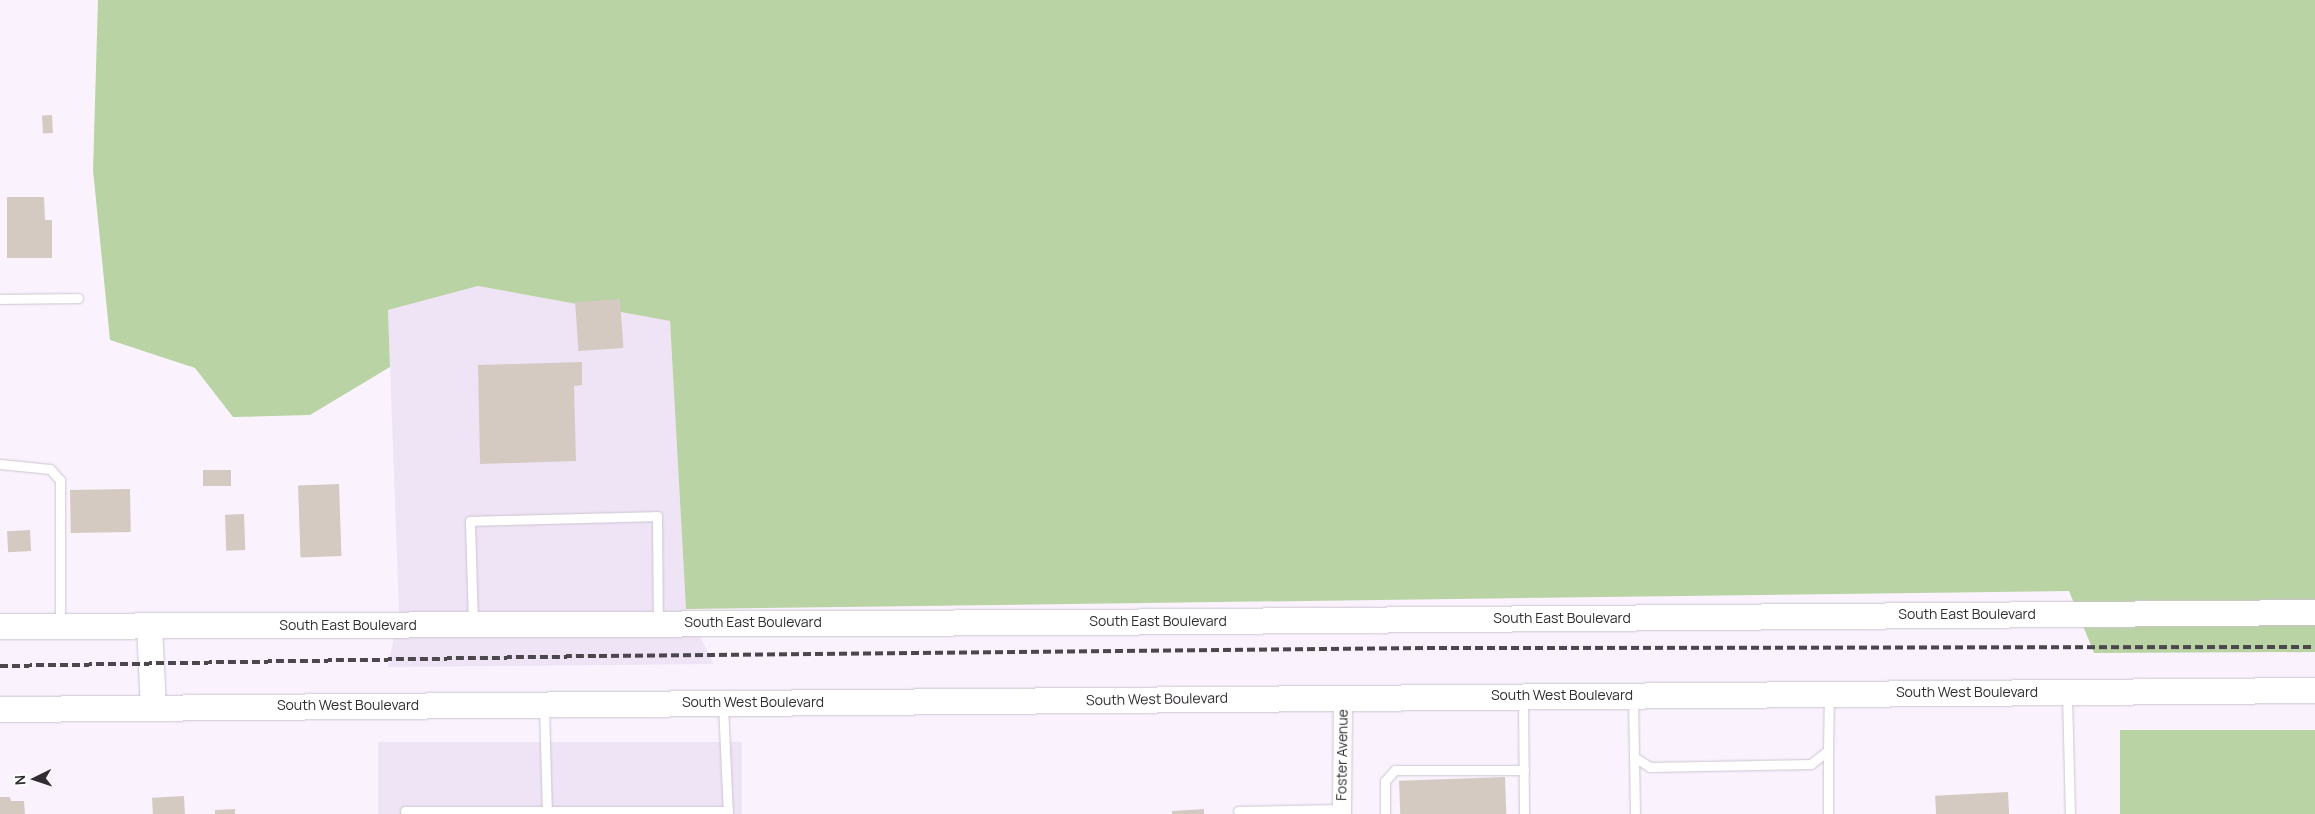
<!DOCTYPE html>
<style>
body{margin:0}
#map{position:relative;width:2315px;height:814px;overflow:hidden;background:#faf3fe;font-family:Manrope,sans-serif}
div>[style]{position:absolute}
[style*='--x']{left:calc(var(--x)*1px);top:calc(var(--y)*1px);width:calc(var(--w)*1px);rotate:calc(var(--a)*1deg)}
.built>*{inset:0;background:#efe4f5;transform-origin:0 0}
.green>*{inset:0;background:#bad3a4;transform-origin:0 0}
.building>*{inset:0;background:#d4cac2;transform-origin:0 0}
.roads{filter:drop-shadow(0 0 1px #cbc5cf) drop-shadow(0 0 1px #cbc5cf)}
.service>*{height:9px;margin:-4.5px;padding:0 4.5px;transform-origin:4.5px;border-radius:4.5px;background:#fff}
.minor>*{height:18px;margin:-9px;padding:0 9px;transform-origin:9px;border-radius:9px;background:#fff}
.secondary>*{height:25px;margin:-12.5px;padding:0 12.5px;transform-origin:12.5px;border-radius:12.5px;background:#fff}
.rail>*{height:4px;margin-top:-2px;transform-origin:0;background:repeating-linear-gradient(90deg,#4b474c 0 8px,transparent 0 12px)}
span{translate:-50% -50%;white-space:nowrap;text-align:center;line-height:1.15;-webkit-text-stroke:4.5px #fff;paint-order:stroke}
.street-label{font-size:14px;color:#302d31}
.north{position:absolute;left:10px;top:754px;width:50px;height:50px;-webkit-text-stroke:4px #fff;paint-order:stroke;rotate:266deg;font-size:14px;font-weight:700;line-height:20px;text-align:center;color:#302d31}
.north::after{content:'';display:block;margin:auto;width:18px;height:22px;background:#302d31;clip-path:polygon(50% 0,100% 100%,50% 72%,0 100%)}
</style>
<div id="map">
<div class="built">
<div style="clip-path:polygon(478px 286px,670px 321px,686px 609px,714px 664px,388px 667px,399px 612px,388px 310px)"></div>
<div style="left:742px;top:742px;width:72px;height:364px;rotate:90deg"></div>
</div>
<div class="green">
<div style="clip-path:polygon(98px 0,2315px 0,2315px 652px,2094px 653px,2069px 591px,686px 609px,670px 321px,478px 286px,388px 310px,390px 367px,310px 415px,233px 417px,195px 368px,110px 340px,93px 170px)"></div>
<div style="left:2315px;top:730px;width:84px;height:195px;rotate:90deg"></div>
</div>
<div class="building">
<div style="left:52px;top:115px;width:18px;height:10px;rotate:87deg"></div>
<div style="clip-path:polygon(7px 197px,44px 197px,45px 220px,52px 220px,52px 258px,7px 258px)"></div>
<div style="left:620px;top:299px;width:49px;height:45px;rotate:86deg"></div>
<div style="clip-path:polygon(582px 362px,582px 385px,574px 386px,576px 461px,480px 464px,478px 365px)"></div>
<div style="left:231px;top:470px;width:16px;height:28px;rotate:90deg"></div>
<div style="left:339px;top:484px;width:72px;height:41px;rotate:88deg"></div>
<div style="left:130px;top:489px;width:43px;height:60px;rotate:89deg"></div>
<div style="left:244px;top:514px;width:36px;height:19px;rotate:88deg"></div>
<div style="left:30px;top:530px;width:21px;height:23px;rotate:87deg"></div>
<div style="left:1505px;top:777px;width:37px;height:106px;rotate:88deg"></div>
<div style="left:2008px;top:792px;width:22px;height:73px;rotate:87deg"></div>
<div style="left:184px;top:796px;width:18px;height:32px;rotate:87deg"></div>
<div style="clip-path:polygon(0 797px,10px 797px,11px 801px,24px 801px,25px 814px,0 814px)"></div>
<div style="clip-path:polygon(235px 809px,235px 814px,215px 814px,215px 810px)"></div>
<div style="clip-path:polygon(1204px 809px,1204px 814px,1172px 814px,1172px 811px)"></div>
</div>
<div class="roads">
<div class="service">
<div style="--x:0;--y:299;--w:78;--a:-0.7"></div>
<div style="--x:0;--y:464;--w:50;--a:5.7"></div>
<div style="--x:50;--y:469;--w:15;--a:48"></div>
<div style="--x:60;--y:480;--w:145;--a:90"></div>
<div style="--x:473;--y:624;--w:103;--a:-91.7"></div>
<div style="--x:470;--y:521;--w:187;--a:-1.5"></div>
<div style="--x:657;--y:516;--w:107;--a:89.5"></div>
<div style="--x:2067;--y:694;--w:120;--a:88.6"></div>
<div style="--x:1523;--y:697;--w:117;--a:89.5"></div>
<div style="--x:1633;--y:697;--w:60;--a:89"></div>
<div style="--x:1634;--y:757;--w:19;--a:32"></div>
<div style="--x:1650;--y:767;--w:161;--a:-1.1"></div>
<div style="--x:1811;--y:764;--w:22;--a:-39"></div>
<div style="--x:1828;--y:750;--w:56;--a:-89"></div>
<div style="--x:723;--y:705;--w:109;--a:87.4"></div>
<div style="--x:544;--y:707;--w:107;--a:88.4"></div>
<div style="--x:1828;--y:750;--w:64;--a:90"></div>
<div style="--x:1634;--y:757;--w:57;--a:89"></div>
<div style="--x:405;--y:811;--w:323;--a:0"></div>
<div style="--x:1238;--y:811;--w:103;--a:-1.1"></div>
<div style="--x:1385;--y:814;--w:33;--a:-90"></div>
<div style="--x:1385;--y:781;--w:15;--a:-48"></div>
<div style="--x:1395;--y:770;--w:129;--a:0"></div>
</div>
<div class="minor">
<div style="--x:1342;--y:814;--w:117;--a:-89.5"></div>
</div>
<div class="secondary">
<div style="--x:0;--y:626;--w:1077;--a:-0.21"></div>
<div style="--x:1077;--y:622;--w:1238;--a:-0.46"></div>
<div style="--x:149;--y:626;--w:81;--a:87.2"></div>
<div style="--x:0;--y:709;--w:2315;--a:-0.47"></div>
</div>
</div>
<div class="rail">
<div style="--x:0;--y:666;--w:599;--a:-0.96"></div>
<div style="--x:599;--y:656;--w:828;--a:-0.55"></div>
<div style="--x:1427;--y:648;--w:888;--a:-0.06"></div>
</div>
<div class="street-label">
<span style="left:1967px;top:614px">South East Boulevard</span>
<span style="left:1562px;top:618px">South East Boulevard</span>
<span style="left:1158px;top:621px">South East Boulevard</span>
<span style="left:753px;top:622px">South East Boulevard</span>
<span style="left:348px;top:625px">South East Boulevard</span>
<span style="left:1967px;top:692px">South West Boulevard</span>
<span style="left:1562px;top:695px">South West Boulevard</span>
<span style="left:1157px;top:699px;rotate:-1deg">South West Boulevard</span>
<span style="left:753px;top:702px">South West Boulevard</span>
<span style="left:348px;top:705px">South West Boulevard</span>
<span style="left:1342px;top:755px;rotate:-89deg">Foster Avenue</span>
</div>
<div class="north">N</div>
</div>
